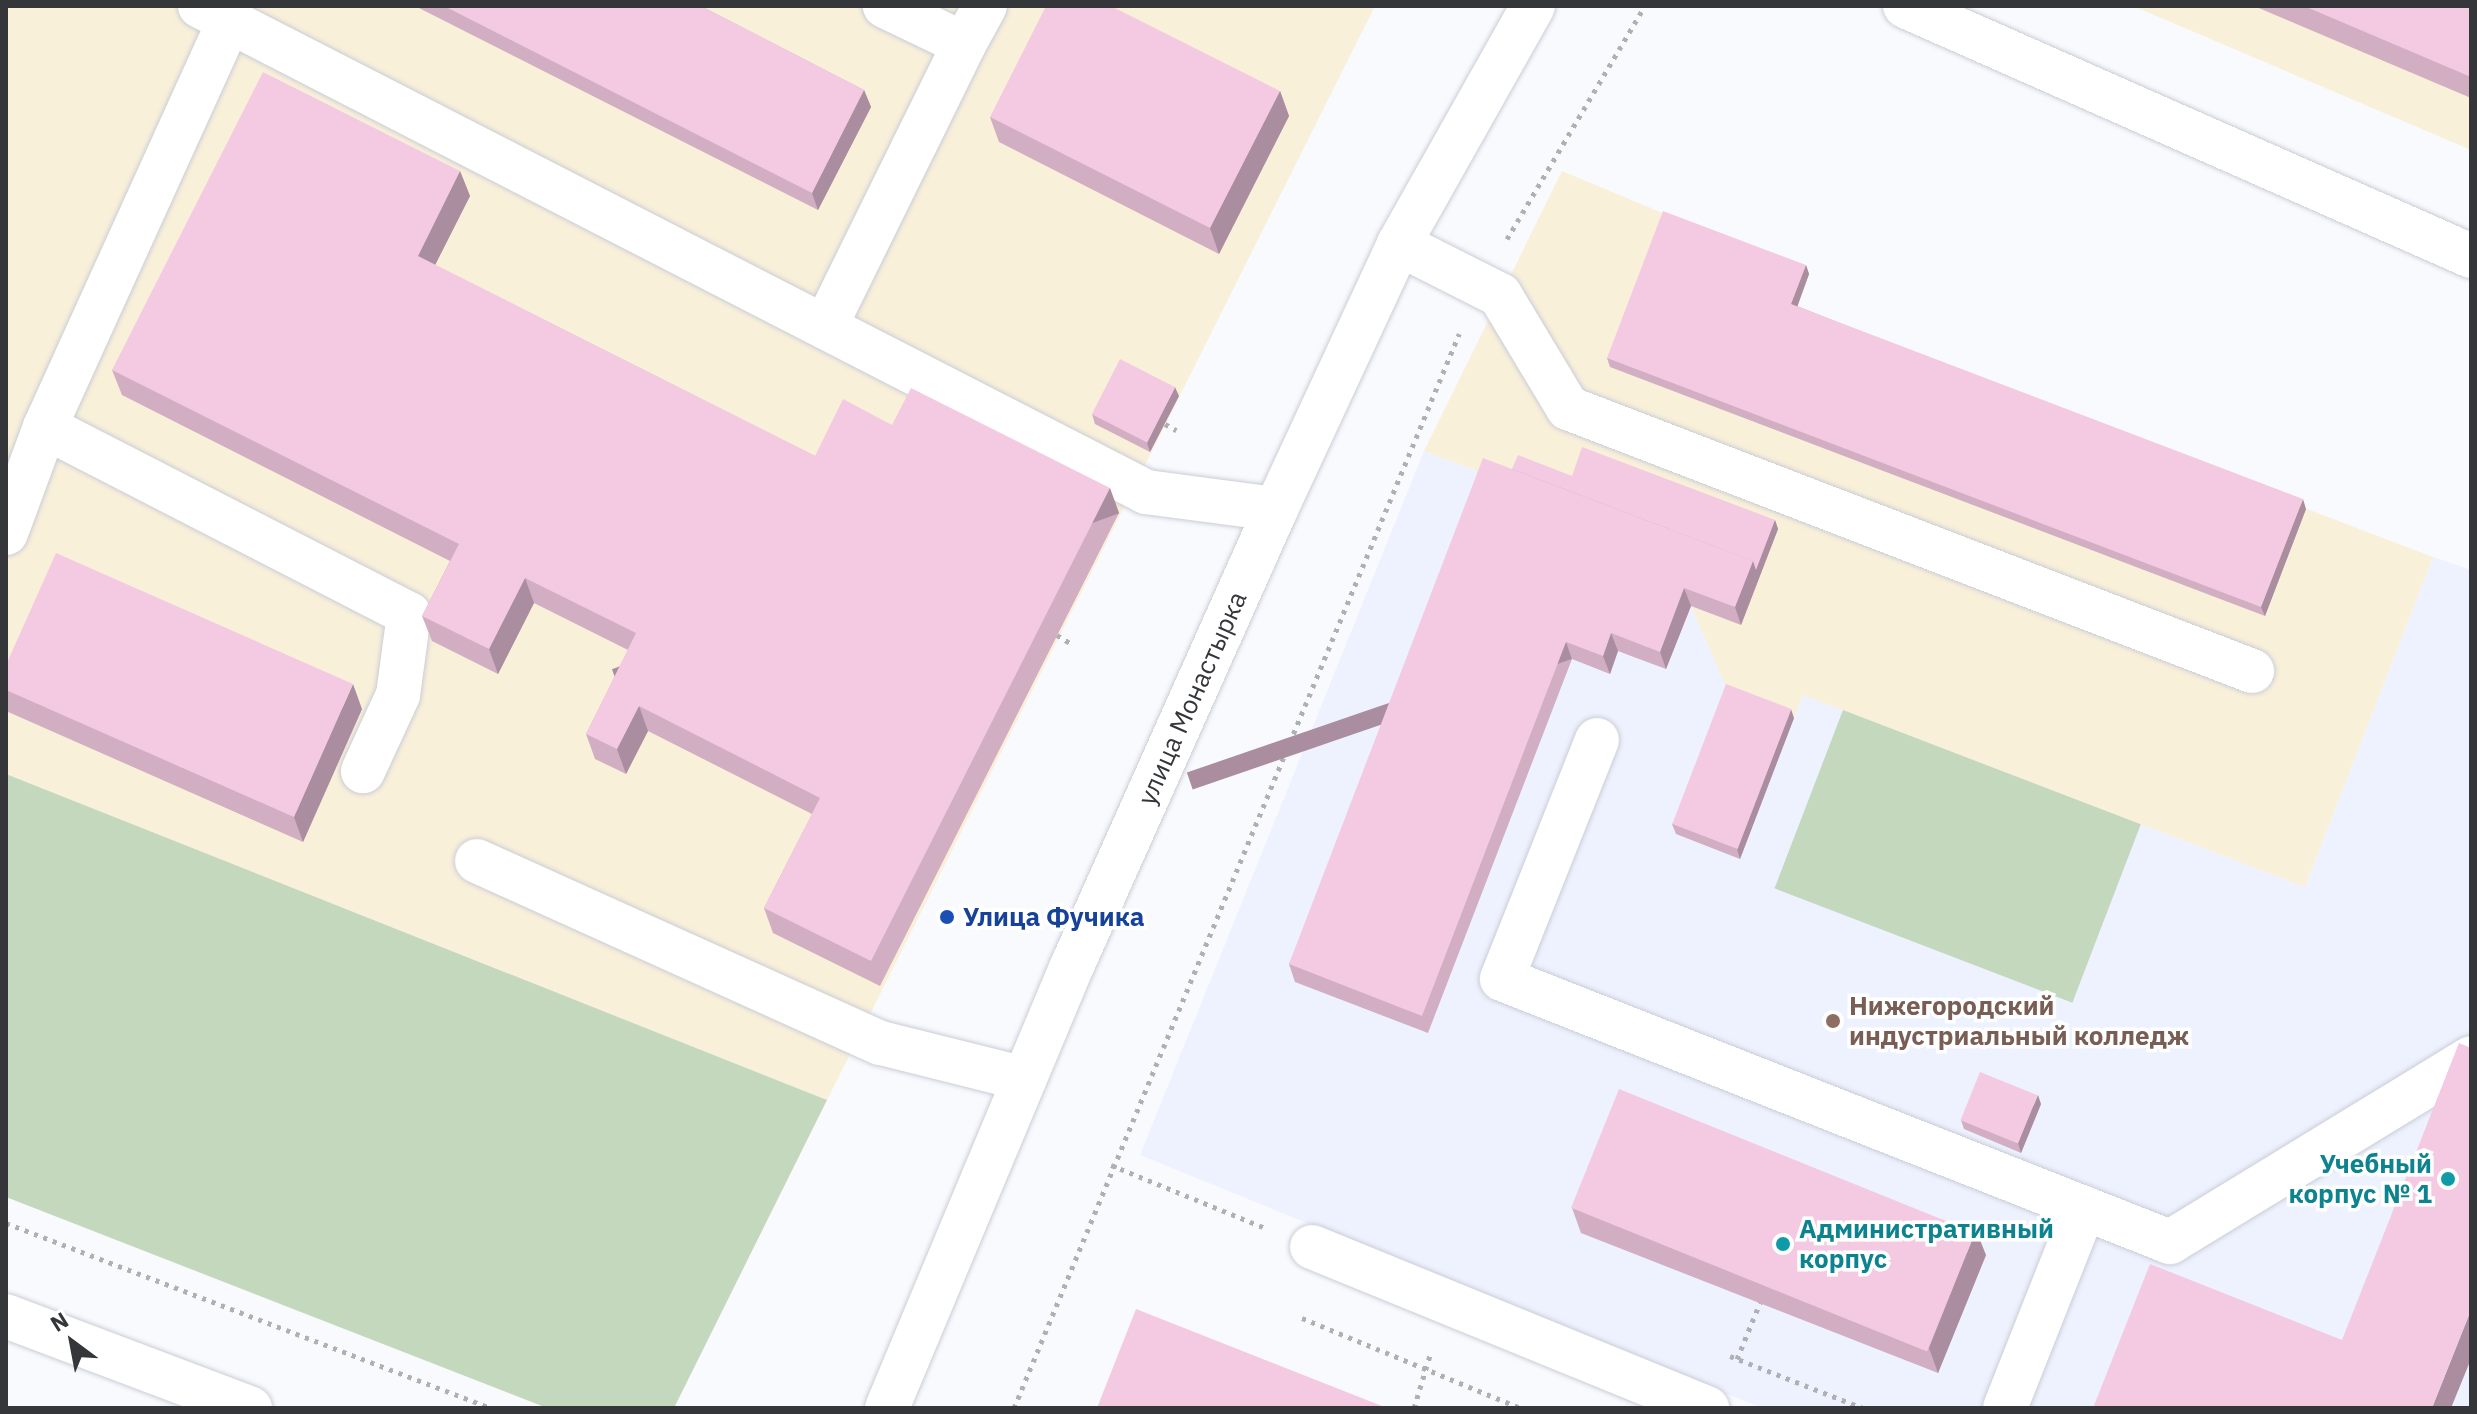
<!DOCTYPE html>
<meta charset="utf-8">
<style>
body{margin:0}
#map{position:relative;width:2477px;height:1414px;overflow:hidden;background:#f9fafe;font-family:"IBM Plex Sans",sans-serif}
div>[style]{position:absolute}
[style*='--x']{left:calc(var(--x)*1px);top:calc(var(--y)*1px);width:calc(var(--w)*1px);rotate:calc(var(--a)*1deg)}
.built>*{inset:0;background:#edf2fe}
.industrial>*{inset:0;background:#f9f0da}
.green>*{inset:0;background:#c3d8bd;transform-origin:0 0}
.path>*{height:5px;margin-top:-2.5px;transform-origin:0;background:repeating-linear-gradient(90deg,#afb0b4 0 4px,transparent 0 10px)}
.roads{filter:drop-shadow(0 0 2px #cacdd5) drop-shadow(0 0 2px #cacdd5)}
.minor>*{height:44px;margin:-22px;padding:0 22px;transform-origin:22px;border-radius:22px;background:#fff}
.wall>*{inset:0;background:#d1aec2}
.shaded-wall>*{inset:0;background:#aa8d9e;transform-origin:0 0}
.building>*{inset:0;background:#f3cae2;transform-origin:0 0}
.dots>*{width:22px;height:22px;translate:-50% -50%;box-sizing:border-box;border:4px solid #fff;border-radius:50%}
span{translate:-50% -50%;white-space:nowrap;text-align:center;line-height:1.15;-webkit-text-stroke:7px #fff;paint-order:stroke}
.street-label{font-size:26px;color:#343639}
.transit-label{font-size:26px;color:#164399;font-weight:700}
.left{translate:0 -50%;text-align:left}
.education-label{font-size:26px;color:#785e54;font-weight:700}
.culture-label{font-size:26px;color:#0d838f;font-weight:700}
.right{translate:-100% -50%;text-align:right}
.frame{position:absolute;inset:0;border:8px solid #343639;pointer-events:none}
.north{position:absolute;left:32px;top:1302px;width:80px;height:80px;-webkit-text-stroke:6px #fff;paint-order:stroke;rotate:328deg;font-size:22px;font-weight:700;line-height:32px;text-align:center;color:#343639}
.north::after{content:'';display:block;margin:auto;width:28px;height:36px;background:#343639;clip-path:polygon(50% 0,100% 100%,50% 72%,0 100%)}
</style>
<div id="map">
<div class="built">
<div style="clip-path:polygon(1424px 451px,1759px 579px,1741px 625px,1692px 606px,1794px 718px,1803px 695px,2305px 887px,2433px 557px,2471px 570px,2471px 1408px,1762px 1408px,1140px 1155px)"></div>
</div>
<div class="industrial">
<div style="clip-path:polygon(6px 6px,1375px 6px,827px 1100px,6px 774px)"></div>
<div style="clip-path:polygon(2133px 6px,2471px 6px,2471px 150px)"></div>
<div style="clip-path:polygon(1562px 171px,1809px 274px,1795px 314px,2433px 557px,2305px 887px,1803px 695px,1794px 718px,1729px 693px,1691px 606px,1741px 625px,1490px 476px,1424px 451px)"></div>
</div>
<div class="green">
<div style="left:1843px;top:710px;width:319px;height:191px;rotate:21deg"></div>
<div style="clip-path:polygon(6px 774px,827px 1100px,674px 1408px,547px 1408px,6px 1197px)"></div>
</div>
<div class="path">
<div style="--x:1507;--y:239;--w:271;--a:-59.4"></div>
<div style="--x:1165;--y:424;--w:13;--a:29"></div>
<div style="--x:1057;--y:635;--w:15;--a:32"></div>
<div style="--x:1111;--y:1165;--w:166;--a:22.2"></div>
<div style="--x:6;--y:1223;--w:519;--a:20.88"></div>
<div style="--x:1302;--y:1318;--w:236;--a:22.4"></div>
<div style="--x:1730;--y:1356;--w:143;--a:21.4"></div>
<div style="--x:1737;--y:1359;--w:61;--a:-67.7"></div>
<div style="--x:1014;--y:1408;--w:1163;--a:-67.49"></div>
<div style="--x:1414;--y:1408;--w:59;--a:-73.1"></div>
</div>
<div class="roads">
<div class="minor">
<div style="--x:200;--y:6;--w:1064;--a:27.19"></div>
<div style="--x:1146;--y:492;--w:131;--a:7.5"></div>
<div style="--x:1905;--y:6;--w:619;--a:23.83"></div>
<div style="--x:964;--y:44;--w:43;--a:-61.1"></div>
<div style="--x:1399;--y:244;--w:113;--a:26.8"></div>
<div style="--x:1500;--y:295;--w:132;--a:59"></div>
<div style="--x:1568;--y:408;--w:733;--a:21.03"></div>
<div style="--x:825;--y:327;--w:315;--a:-63.8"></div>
<div style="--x:964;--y:44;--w:88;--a:-154.3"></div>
<div style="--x:45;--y:427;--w:409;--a:27.2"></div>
<div style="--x:409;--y:614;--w:82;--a:97.7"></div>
<div style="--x:398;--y:695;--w:84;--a:114.7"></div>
<div style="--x:6;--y:533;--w:113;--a:-69.8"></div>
<div style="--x:45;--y:427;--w:446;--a:-65.6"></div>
<div style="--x:1597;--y:740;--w:257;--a:111.7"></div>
<div style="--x:1502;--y:979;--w:718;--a:21.49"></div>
<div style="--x:2170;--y:1242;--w:353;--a:-31.4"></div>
<div style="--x:477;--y:861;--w:443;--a:24.3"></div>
<div style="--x:881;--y:1043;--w:148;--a:14"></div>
<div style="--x:1312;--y:1247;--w:427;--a:22.2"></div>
<div style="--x:6;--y:1316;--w:261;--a:20.7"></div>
<div style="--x:887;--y:1408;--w:479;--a:-67.3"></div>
<div style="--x:1072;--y:966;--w:500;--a:-65.94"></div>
<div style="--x:1276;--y:509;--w:292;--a:-65.1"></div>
<div style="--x:1399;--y:244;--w:273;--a:-60.6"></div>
<div style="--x:2005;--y:1408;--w:215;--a:-68.4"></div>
</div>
</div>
<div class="wall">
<div style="clip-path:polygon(415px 6px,701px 6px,864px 90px,871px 107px,818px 210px)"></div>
<div style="clip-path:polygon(2254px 6px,2471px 6px,2471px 98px)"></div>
<div style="clip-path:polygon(1280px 91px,1289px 116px,1219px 254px,999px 142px,990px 117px)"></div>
<div style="clip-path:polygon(460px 171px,470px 196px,435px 265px,815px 456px,892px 425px,1119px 513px,880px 986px,773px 933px,764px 908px,812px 814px,648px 731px,626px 774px,595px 759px,586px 734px,628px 650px,534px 603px,498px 674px,432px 641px,422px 616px,450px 561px,122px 395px,112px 370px)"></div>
<div style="clip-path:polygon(1806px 265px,1809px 274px,1797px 306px,2306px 509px,2265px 616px,1610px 367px,1607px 358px)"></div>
<div style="clip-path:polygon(1179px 396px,1150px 452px,1095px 424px,1092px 414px)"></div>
<div style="clip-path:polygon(1512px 469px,1572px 476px,1775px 520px,1778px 529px,1741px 625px,1691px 606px,1666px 669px,1618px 651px,1610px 674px,1572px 659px,1428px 1033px,1295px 982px,1289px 964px)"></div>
<div style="clip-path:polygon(6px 665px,362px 709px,303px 842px,6px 711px)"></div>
<div style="clip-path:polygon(1794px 718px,1740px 859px,1676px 834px,1672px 824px)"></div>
<div style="clip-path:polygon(2041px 1104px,2021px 1153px,1964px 1129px,1961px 1120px)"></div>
<div style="clip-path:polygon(1572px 1208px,1986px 1255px,1938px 1373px,1581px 1233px)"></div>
</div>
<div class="shaded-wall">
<div style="clip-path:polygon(864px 90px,871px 107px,818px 210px,812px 193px)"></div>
<div style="clip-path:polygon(1280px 91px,1289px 116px,1219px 254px,1210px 228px)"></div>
<div style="clip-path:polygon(460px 171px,470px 196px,427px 281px,418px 256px)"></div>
<div style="clip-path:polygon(1806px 265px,1809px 274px,1795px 313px,1791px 304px)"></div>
<div style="clip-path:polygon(1175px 387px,1179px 396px,1150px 452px,1147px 443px)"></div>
<div style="left:1110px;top:488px;width:27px;height:530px;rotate:70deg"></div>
<div style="clip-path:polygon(2303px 499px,2306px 509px,2265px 616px,2261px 607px)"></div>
<div style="clip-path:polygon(1775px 520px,1778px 529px,1741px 625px,1735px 607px,1753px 561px)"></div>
<div style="clip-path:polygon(525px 578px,534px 603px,498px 674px,489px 649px)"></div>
<div style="clip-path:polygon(1684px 588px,1691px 606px,1666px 669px,1660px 652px)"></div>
<div style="clip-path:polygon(1611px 633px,1618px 651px,1610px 674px,1603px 656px)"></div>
<div style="left:1566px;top:642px;width:18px;height:401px;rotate:71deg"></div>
<div style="clip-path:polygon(353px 684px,362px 709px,303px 842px,294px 817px)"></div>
<div style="clip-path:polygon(639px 706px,648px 731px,626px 774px,617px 749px)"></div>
<div style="clip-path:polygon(1791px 709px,1794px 718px,1740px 859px,1737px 849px)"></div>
<div style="clip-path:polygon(2038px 1095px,2041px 1104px,2021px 1153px,2018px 1143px)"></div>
<div style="clip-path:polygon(1976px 1230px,1986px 1255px,1938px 1373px,1929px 1348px)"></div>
<div style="clip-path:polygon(2471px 1310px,2471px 1359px,2451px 1408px,2432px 1408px)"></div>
</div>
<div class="building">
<div style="clip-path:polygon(444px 6px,701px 6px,864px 90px,812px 193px)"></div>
<div style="clip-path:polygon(1046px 6px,1111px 6px,1280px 91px,1210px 228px,990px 117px)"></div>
<div style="clip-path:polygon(2304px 6px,2471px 6px,2471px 77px)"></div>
<div style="clip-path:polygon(263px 72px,460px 171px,418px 256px,815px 456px,843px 399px,892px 425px,911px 388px,1110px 488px,871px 961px,764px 908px,820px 798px,639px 706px,617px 749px,586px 734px,636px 633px,525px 578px,489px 649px,422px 616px,459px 544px,112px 370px)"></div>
<div style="clip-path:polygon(1663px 211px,1806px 265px,1791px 304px,2303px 499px,2261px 607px,1607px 358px)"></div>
<div style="left:1120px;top:359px;width:62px;height:62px;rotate:27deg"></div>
<div style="clip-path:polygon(1582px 447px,1775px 520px,1756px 570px,1753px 561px,1512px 469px,1518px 455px,1572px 476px)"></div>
<div style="clip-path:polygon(1483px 458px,1753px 561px,1735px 607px,1684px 588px,1660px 652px,1611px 633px,1603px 656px,1566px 642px,1422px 1016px,1289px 964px)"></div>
<div style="clip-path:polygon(56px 553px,353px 684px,294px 817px,6px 690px,6px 665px)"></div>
<div style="left:1726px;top:684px;width:70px;height:150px;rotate:21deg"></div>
<div style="clip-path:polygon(2459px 1043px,2471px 1048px,2471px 1310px,2432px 1408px,2093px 1408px,2150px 1264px,2342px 1340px)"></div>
<div style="left:1980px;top:1072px;width:62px;height:52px;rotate:22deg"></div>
<div style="left:1619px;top:1089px;width:384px;height:128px;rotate:22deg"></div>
<div style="clip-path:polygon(1136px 1309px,1387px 1408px,1097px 1408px)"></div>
</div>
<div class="dots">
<div style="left:947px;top:917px;background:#1a4fb4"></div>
<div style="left:1833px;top:1021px;background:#8d6e63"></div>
<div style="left:2448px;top:1179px;background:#0f9aa8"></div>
<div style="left:1783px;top:1244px;background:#0f9aa8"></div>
</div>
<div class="street-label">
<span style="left:1192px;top:698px;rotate:-66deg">улица Монастырка</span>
</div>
<div class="transit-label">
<span class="left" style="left:963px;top:917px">Улица Фучика</span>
</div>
<div class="education-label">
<span class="left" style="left:1849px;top:1021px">Нижегородский<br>индустриальный колледж</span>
</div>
<div class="culture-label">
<span class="right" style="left:2432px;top:1179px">Учебный<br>корпус № 1</span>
<span class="left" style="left:1799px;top:1244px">Административный<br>корпус</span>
</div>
<div class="frame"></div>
<div class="north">N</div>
</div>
